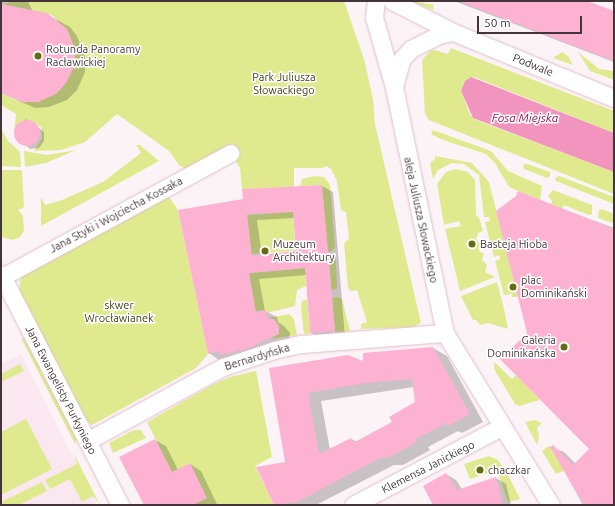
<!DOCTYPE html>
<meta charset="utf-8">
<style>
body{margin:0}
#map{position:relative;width:615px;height:506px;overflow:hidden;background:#fbf3f6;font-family:Ubuntu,sans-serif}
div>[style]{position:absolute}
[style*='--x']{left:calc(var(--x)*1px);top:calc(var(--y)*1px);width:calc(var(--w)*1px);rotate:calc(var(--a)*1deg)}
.built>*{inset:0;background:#fae7ef}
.green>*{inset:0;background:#dfea8f;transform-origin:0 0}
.water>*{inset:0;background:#f295be}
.shadow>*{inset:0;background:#0003}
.building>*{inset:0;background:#feb2d2}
.round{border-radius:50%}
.roads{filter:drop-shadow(0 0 1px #e2bdcc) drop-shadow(0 0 1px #e2bdcc)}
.minor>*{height:17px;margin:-8.5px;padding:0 8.5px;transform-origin:8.5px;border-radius:8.5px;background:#fff}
.dots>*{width:11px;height:11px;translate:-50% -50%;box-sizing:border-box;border:2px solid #fff;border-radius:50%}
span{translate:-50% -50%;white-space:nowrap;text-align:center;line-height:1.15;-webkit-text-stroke:3px #fff;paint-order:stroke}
.poi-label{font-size:11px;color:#43343a}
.left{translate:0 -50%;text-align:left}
.right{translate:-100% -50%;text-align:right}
.street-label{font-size:11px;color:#43343a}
.park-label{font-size:11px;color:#3c4017}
.water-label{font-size:12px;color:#881c57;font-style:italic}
.frame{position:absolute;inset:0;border:2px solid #43343a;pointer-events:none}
.scale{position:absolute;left:477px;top:16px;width:105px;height:18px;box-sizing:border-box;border:2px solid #43343a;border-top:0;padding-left:5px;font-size:12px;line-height:14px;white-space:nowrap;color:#43343a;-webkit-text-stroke:3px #fff;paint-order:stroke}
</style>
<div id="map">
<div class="built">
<div style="clip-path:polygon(21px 354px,97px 505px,1px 505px,1px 364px)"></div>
</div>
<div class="green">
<div style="clip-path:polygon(12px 1px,344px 1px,364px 59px,373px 99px,375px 124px,421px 323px,414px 327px,361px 329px,361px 324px,367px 322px,357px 290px,351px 291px,348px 288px,344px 243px,349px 239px,346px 212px,341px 210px,337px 181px,331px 169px,326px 166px,323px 168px,294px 168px,294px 187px,242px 189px,240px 168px,229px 149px,186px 169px,179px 165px,169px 151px,117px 114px,85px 142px,61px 150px,34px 151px,42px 138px,41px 127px,31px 121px,22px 122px,14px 134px,16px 114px,1px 105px,1px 93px,15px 100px,27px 102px,50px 97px,60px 90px,70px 74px,69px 33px,52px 15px,1px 5px)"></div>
<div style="clip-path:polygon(412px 1px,434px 5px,433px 10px,415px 3px)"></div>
<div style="clip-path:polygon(451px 48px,614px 111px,614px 133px,474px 77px,465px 81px,461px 91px,470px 115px,476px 120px,614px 172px,614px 194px,429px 120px,425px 114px,422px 60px,430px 51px,435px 50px,448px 54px)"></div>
<div style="clip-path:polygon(562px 52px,568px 56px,573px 65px,553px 58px)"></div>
<div style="clip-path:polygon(578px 52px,599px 69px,614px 71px,614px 80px,590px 71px)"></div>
<div style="clip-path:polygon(1px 128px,8px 141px,20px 152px,21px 167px,1px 166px)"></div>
<div style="clip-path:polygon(433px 130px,491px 151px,508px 171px,542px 186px,540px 200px,509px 187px,495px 163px,486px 154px,443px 140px,431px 134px)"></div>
<div style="clip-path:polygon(136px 145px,140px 145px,159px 161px,41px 226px,41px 197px,45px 205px,62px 200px,103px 182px,141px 153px)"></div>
<div style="clip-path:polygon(76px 150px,46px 163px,25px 167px,24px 151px,47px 155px)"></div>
<div style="clip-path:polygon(435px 156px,472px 163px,489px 182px,518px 297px,512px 297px,512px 294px,504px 295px,495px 261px,500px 259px,499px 255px,494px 257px,485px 222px,490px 221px,489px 217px,484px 217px,479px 175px,464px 164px,452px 163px,438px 170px,433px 179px,430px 163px,435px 159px)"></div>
<div style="clip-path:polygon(527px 164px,550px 172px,550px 176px,547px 178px,524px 169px,523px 165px)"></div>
<div style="clip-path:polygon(456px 169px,468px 172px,475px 180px,476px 215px,479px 218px,483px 231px,478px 233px,476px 239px,480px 244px,479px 251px,484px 254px,482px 260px,487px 265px,485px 272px,495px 277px,460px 291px,445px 229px,461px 226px,459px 221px,444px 225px,437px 184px,446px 172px)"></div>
<div style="clip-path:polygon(1px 170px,22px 170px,24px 207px,18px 210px,23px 216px,24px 231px,20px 237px,13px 240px,1px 237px)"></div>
<div style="clip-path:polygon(314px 176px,324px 177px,330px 185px,335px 247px,332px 251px,328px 252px,322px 185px,300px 186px,302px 179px)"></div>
<div style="clip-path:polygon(559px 176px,614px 197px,614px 204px,556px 181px,555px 178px)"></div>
<div style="clip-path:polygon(553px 190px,592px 205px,592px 214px,589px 215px,564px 205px,562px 209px,551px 204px,552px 201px,548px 196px)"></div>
<div style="clip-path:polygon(167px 194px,178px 210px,208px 354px,196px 368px,92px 425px,87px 421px,19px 291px,21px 274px)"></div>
<div style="clip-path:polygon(602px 209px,614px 214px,613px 223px,598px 218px,599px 210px)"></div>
<div style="left:293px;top:212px;width:39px;height:46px;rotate:86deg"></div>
<div style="clip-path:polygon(329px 258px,336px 260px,337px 289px,331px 290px)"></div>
<div style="clip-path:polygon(305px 268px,306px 286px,297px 290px,295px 306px,267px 313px,266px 310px,253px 311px,244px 274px)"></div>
<div style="clip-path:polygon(497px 282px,505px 313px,508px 329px,488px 323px,480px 325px,476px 320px,473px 320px,461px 296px)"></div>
<div style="clip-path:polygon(337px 297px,342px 299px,350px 331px,335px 332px,332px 298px)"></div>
<div style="clip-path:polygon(307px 299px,310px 333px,304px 334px,301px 308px,302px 301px)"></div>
<div style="clip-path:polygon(289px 314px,294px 319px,297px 335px,271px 339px,279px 332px,268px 318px)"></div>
<div style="clip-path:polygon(21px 338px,26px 340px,78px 438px,75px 444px)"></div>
<div style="clip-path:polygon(494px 362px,512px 379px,516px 375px,540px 400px,519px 406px,515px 404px,494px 369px)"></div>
<div style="clip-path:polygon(20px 364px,24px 371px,1px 382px,1px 374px)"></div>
<div style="clip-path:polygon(256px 371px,272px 457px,255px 466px,274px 505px,192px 505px,207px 498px,172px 472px,147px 422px,212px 385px,230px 377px)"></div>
<div style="clip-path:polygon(26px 419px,52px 469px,1px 495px,1px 432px)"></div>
<div style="clip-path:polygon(535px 420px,542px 423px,537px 428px,539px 437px,537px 445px,525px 422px)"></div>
<div style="clip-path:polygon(134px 430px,141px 430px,146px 438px,113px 453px,109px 443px)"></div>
<div style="clip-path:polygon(549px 446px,563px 455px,558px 460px,564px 471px,556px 474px,542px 451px)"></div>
<div style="clip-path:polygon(73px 452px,100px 505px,93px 496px,82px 502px,70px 479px,50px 489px,45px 480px,77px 464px)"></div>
<div style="clip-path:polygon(489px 456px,498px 460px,503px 468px,470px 479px,464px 464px)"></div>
<div style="clip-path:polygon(507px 473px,520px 499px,508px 502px,499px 476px)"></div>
<div style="clip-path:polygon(42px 482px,47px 491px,19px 505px,1px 505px,1px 502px)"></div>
</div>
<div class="water">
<div style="clip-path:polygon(471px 77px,614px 133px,614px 172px,473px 118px,461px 91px,465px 81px)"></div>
</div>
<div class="shadow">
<div style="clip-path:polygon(1px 1px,28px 1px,33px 12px,46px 14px,70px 27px,77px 36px,85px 56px,85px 72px,77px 90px,67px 100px,49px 107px,35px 108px,1px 93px)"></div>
<div style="clip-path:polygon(454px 1px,584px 1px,614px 12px,614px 62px)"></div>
<div style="clip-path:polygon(26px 119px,44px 132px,44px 141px,39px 148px,30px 149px,16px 137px,16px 130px)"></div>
<div style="clip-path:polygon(evenodd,322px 186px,333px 192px,345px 337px,322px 339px,311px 333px,306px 275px,259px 279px,265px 311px,277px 317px,278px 322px,284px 326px,290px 333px,289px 340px,219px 360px,209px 353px,244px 200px,243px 190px,322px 186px,295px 218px,297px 251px,262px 256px,257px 220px,295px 218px)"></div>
<div style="clip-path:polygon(519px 193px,614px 228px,614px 505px,583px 505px,551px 447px,564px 452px,576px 464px,591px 449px,510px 352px,528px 334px)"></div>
<div style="clip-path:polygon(evenodd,433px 348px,447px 356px,483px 422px,462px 433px,458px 431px,428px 447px,430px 450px,403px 465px,394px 465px,316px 505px,275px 505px,257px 468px,286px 463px,270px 369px,364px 363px,433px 348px,414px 387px,416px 403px,393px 423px,357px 442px,351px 439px,330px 450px,321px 401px,414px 387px)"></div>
<div style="clip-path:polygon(155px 440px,166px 446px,178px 470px,190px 464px,201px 471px,217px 504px,145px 505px)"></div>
<div style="clip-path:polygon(446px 474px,456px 480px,462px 489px,496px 478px,506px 484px,511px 505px,434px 505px)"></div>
</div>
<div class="building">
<div style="clip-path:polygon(458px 1px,587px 1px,614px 11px,614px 61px)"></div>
<div style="clip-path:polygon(1px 4px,47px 13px,67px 29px,75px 49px,75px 65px,66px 83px,56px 94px,38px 102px,23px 102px,1px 93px)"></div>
<div class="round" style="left:14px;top:120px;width:26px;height:26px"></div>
<div style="clip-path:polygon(evenodd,322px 185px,335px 331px,310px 333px,305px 268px,249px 273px,256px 312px,266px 310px,267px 318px,274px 319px,279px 326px,279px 334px,246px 349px,220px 355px,219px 351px,208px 354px,178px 210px,243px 199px,242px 189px,322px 185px,293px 212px,296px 251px,252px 256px,247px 214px,293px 212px)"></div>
<div style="clip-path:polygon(518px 191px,614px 229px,614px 505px,584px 505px,550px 447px,553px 445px,573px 465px,589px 449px,495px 354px,509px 351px,527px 333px,496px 211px,516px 196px)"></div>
<div style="clip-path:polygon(evenodd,433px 347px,470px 414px,448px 426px,446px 423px,416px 439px,417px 442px,389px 457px,380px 458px,297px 502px,274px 505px,256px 467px,285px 462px,269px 368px,348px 355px,363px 361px,363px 353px,433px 347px,412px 379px,415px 402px,389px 417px,392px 422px,353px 443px,351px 438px,319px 454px,308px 393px,365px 383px,412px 379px)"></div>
<div style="clip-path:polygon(155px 439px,172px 472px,190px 463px,207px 498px,192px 505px,144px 505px,119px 457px)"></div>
<div style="clip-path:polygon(446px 473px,457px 490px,496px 477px,503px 505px,433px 505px,423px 486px)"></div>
</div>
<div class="roads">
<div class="minor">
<div style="--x:376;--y:1;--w:16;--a:97"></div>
<div style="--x:374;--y:17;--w:73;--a:74.1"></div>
<div style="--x:394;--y:87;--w:251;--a:78.3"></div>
<div style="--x:445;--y:333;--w:202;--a:58.4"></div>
<div style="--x:392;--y:1;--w:68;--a:26.9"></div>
<div style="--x:453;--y:32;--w:174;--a:22.3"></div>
<div style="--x:394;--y:87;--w:28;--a:-75"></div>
<div style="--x:401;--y:60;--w:15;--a:-48"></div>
<div style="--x:411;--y:49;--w:34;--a:-27"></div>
<div style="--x:441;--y:34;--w:12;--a:-9"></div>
<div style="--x:1;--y:274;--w:260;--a:62.7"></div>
<div style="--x:2;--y:277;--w:260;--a:-28.5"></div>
<div style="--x:87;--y:441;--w:155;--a:-28.6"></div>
<div style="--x:223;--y:367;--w:54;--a:-18.4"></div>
<div style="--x:274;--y:350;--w:28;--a:-13"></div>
<div style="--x:301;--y:344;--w:144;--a:-4.4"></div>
<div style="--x:353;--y:505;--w:167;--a:-27.8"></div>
</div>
</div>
<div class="dots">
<div style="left:38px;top:56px;background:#656c11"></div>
<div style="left:472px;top:244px;background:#656c11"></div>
<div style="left:265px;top:251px;background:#656c11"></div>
<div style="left:513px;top:287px;background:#656c11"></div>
<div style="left:564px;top:347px;background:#656c11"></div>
<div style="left:480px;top:470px;background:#656c11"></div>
</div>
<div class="poi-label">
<span class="left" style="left:46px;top:56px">Rotunda Panoramy<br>Racławickiej</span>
<span class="left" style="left:480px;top:244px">Basteja Hioba</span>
<span class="left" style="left:273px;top:251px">Muzeum<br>Architektury</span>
<span class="left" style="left:521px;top:287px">plac<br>Dominikański</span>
<span class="right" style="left:556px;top:347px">Galeria<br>Dominikańska</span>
<span class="left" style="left:488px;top:470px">chaczkar</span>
</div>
<div class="street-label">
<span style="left:533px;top:65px;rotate:22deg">Podwale</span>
<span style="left:116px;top:215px;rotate:-28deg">Jana Styki i Wojciecha Kossaka</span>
<span style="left:421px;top:220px;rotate:78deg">aleja Juliusza Słowackiego</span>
<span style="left:257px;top:357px;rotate:-17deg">Bernardyńska</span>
<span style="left:61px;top:390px;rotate:63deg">Jana Ewangelisty Purkyniego</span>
<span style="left:428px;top:467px;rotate:-27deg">Klemensa Janickiego</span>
</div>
<div class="park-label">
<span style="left:284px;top:84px">Park Juliusza<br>Słowackiego</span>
<span style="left:119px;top:312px">skwer<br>Wrocławianek</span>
</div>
<div class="water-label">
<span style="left:525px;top:118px">Fosa Miejska</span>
</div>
<div class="frame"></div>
<div class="scale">50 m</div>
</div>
